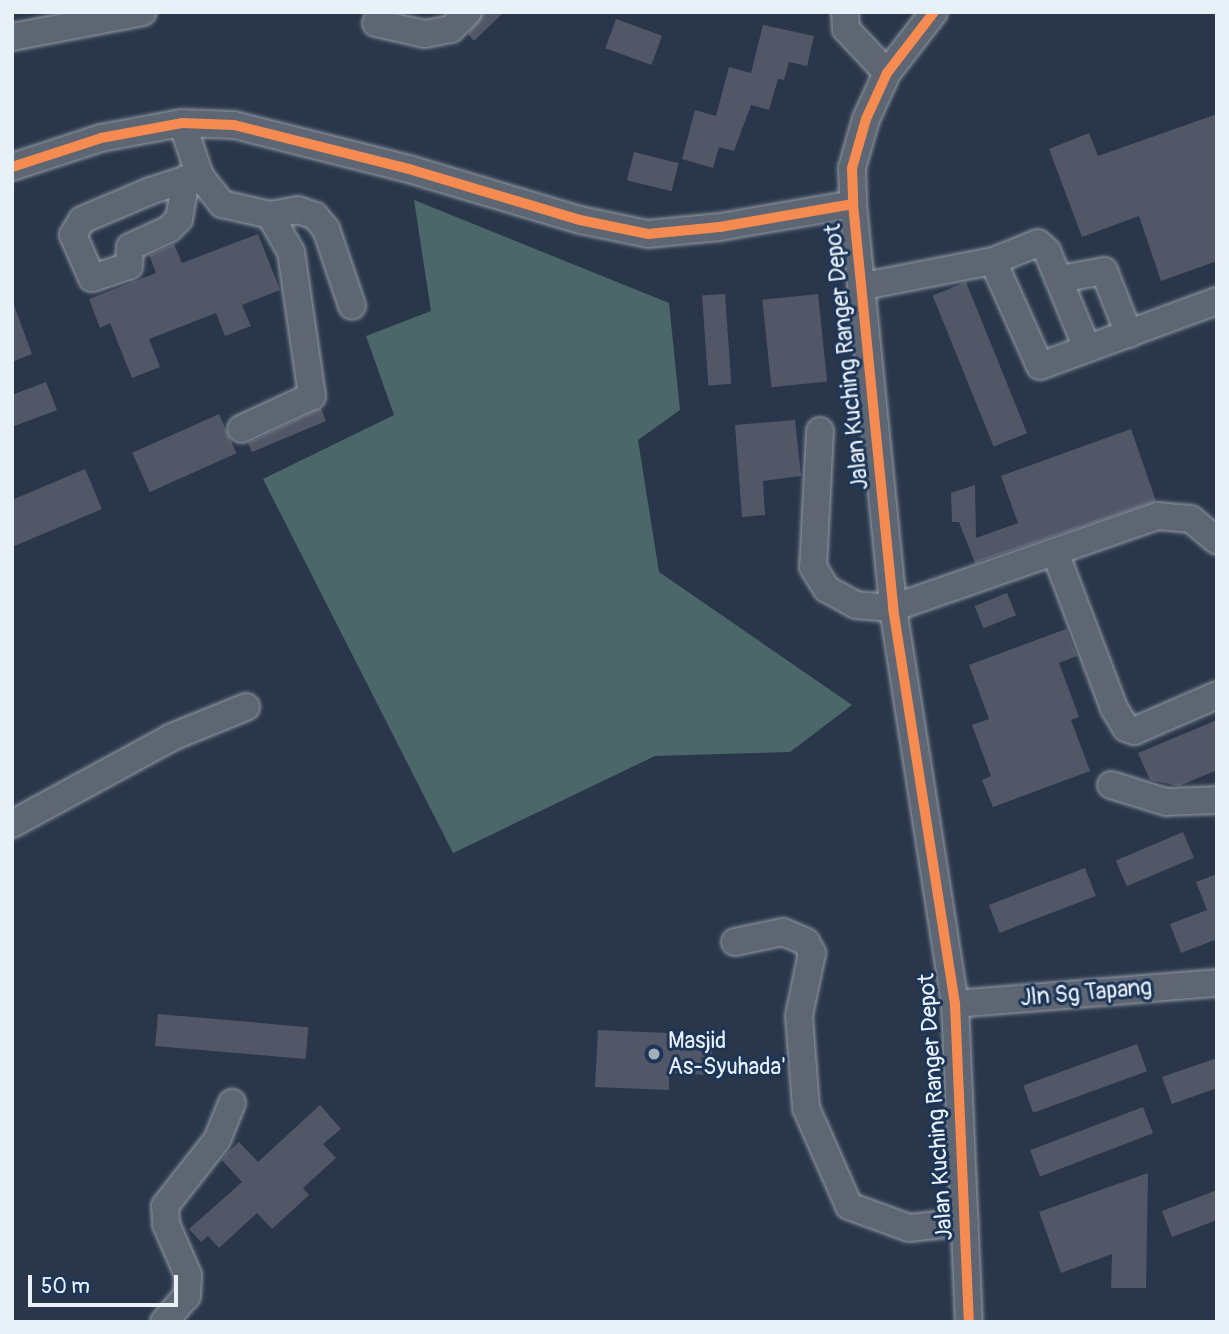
<!DOCTYPE html>
<style>
body{margin:0}
#map{position:relative;width:1229px;height:1334px;overflow:hidden;background:#2a374a;font-family:Pangolin,sans-serif}
div>[style]{position:absolute}
[style*='--x']{left:calc(var(--x)*1px);top:calc(var(--y)*1px);width:calc(var(--w)*1px);rotate:calc(var(--a)*1deg)}
.green>*{inset:0;background:#4b6769}
.building>*{inset:0;background:#525767;transform-origin:0 0}
.roads{filter:drop-shadow(0 0 2px #959da7) drop-shadow(0 0 2px #959da7)}
.minor>*{height:26px;margin:-13px;padding:0 13px;transform-origin:13px;border-radius:13px;background:#5d6672}
.cycleway>*{height:10px;margin:-5px;padding:0 5px;transform-origin:5px;border-radius:5px;background:#f68b52}
.dots>*{width:19px;height:19px;translate:-50% -50%;box-sizing:border-box;border:4px solid #1d3557;border-radius:50%}
span{translate:-50% -50%;white-space:nowrap;text-align:center;line-height:1.15;-webkit-text-stroke:6px #1d3557;paint-order:stroke}
.street-label{font-size:23px;color:#e8f1f8}
.poi-label{font-size:23px;color:#e8f1f8}
.left{translate:0 -50%;text-align:left}
.frame{position:absolute;inset:0;border:14px solid #e8f1f8;pointer-events:none}
.scale{position:absolute;left:28px;top:1275px;width:150px;height:32px;box-sizing:border-box;border:4px solid #e8f1f8;border-top:0;padding-left:9px;font-size:21px;line-height:24px;white-space:nowrap;color:#e8f1f8;-webkit-text-stroke:5px #1d3557;paint-order:stroke}
</style>
<div id="map">
<div class="green">
<div style="clip-path:polygon(414px 200px,669px 303px,680px 410px,638px 440px,659px 572px,852px 705px,790px 752px,655px 756px,453px 853px,263px 479px,394px 415px,366px 336px,431px 311px)"></div>
</div>
<div class="building">
<div style="clip-path:polygon(483px 12px,504px 12px,474px 41px,468px 34px)"></div>
<div style="left:616px;top:19px;width:49px;height:31px;rotate:20deg"></div>
<div style="clip-path:polygon(763px 25px,814px 36px,807px 66px,789px 62px,784px 80px,778px 79px,769px 110px,751px 105px,734px 151px,719px 147px,713px 168px,682px 159px,695px 110px,716px 116px,729px 67px,751px 73px)"></div>
<div style="clip-path:polygon(1217px 114px,1217px 261px,1161px 281px,1139px 216px,1082px 237px,1049px 149px,1089px 133px,1098px 156px)"></div>
<div style="left:634px;top:152px;width:46px;height:29px;rotate:14deg"></div>
<div style="clip-path:polygon(258px 234px,280px 290px,242px 305px,251px 326px,225px 336px,216px 313px,149px 339px,160px 367px,132px 378px,110px 323px,100px 328px,89px 299px,156px 273px,149px 255px,174px 244px,182px 263px)"></div>
<div style="left:966px;top:282px;width:163px;height:36px;rotate:68deg"></div>
<div style="left:725px;top:294px;width:90px;height:23px;rotate:86deg"></div>
<div style="left:818px;top:294px;width:88px;height:56px;rotate:84deg"></div>
<div style="clip-path:polygon(14px 305px,32px 354px,12px 362px,12px 306px)"></div>
<div style="clip-path:polygon(46px 382px,57px 410px,12px 427px,12px 395px)"></div>
<div style="clip-path:polygon(321px 408px,326px 421px,252px 452px,248px 443px)"></div>
<div style="left:219px;top:414px;width:43px;height:95px;rotate:66deg"></div>
<div style="clip-path:polygon(795px 420px,801px 476px,763px 481px,765px 515px,742px 517px,735px 425px)"></div>
<div style="clip-path:polygon(1131px 429px,1156px 501px,975px 563px,959px 522px,952px 522px,951px 493px,975px 485px,976px 538px,1018px 523px,1001px 476px)"></div>
<div style="clip-path:polygon(85px 469px,102px 509px,12px 547px,12px 500px)"></div>
<div style="left:1007px;top:593px;width:24px;height:35px;rotate:68deg"></div>
<div style="clip-path:polygon(1066px 629px,1077px 656px,1059px 663px,1079px 717px,1071px 720px,1090px 771px,993px 807px,982px 780px,991px 776px,972px 725px,989px 719px,969px 665px)"></div>
<div style="clip-path:polygon(1217px 720px,1217px 770px,1179px 786px,1150px 780px,1138px 753px)"></div>
<div style="left:1183px;top:832px;width:28px;height:73px;rotate:67deg"></div>
<div style="left:1085px;top:868px;width:30px;height:103px;rotate:69deg"></div>
<div style="clip-path:polygon(1217px 874px,1217px 939px,1181px 953px,1170px 924px,1207px 910px,1196px 882px)"></div>
<div style="left:158px;top:1014px;width:151px;height:32px;rotate:5deg"></div>
<div style="clip-path:polygon(598px 1030px,713px 1035px,711px 1075px,669px 1073px,669px 1090px,595px 1087px)"></div>
<div style="left:1137px;top:1044px;width:29px;height:121px;rotate:70deg"></div>
<div style="clip-path:polygon(1217px 1058px,1217px 1088px,1172px 1104px,1162px 1077px)"></div>
<div style="clip-path:polygon(320px 1105px,341px 1129px,323px 1144px,336px 1158px,303px 1188px,309px 1195px,272px 1229px,257px 1213px,219px 1248px,208px 1236px,201px 1242px,189px 1229px,242px 1182px,222px 1160px,226px 1154px,239px 1142px,258px 1162px)"></div>
<div style="left:1143px;top:1107px;width:28px;height:121px;rotate:69deg"></div>
<div style="clip-path:polygon(1148px 1173px,1146px 1288px,1111px 1288px,1112px 1254px,1061px 1273px,1039px 1212px)"></div>
<div style="clip-path:polygon(1217px 1190px,1217px 1220px,1172px 1237px,1162px 1211px)"></div>
</div>
<div class="roads">
<div class="minor">
<div style="--x:845;--y:12;--w:17;--a:87"></div>
<div style="--x:846;--y:29;--w:60;--a:47"></div>
<div style="--x:934;--y:12;--w:77;--a:127.6"></div>
<div style="--x:887;--y:73;--w:51;--a:114.5"></div>
<div style="--x:866;--y:119;--w:51;--a:105.9"></div>
<div style="--x:852;--y:168;--w:36;--a:88"></div>
<div style="--x:853;--y:204;--w:406;--a:84.3"></div>
<div style="--x:893;--y:608;--w:401;--a:81.1"></div>
<div style="--x:955;--y:1004;--w:318;--a:87.5"></div>
<div style="--x:376;--y:23;--w:50;--a:12.7"></div>
<div style="--x:425;--y:34;--w:26;--a:-11"></div>
<div style="--x:451;--y:29;--w:24;--a:-45"></div>
<div style="--x:12;--y:37;--w:133;--a:-10.8"></div>
<div style="--x:182;--y:123;--w:56;--a:71.2"></div>
<div style="--x:200;--y:176;--w:36;--a:52"></div>
<div style="--x:222;--y:204;--w:49;--a:12.9"></div>
<div style="--x:270;--y:215;--w:43;--a:60.4"></div>
<div style="--x:291;--y:252;--w:146;--a:81.7"></div>
<div style="--x:312;--y:396;--w:78;--a:155.1"></div>
<div style="--x:12;--y:167;--w:94;--a:-18"></div>
<div style="--x:101;--y:138;--w:82;--a:-10.5"></div>
<div style="--x:182;--y:123;--w:52;--a:2.2"></div>
<div style="--x:234;--y:125;--w:180;--a:14.1"></div>
<div style="--x:409;--y:169;--w:178;--a:16.6"></div>
<div style="--x:580;--y:220;--w:69;--a:11.6"></div>
<div style="--x:648;--y:234;--w:72;--a:-5.6"></div>
<div style="--x:720;--y:227;--w:135;--a:-9.8"></div>
<div style="--x:186;--y:179;--w:41;--a:99.9"></div>
<div style="--x:179;--y:219;--w:14;--a:135"></div>
<div style="--x:169;--y:229;--w:43;--a:155.2"></div>
<div style="--x:130;--y:247;--w:19;--a:93"></div>
<div style="--x:129;--y:266;--w:39;--a:162"></div>
<div style="--x:92;--y:278;--w:47;--a:-113.8"></div>
<div style="--x:73;--y:235;--w:17;--a:-59"></div>
<div style="--x:82;--y:220;--w:74;--a:-23.1"></div>
<div style="--x:150;--y:191;--w:38;--a:-18"></div>
<div style="--x:186;--y:179;--w:14;--a:-12"></div>
<div style="--x:270;--y:215;--w:28;--a:-10"></div>
<div style="--x:298;--y:210;--w:18;--a:19"></div>
<div style="--x:315;--y:216;--w:17;--a:50"></div>
<div style="--x:326;--y:229;--w:81;--a:71.3"></div>
<div style="--x:993;--y:261;--w:115;--a:65.9"></div>
<div style="--x:1040;--y:366;--w:189;--a:-20.2"></div>
<div style="--x:1060;--y:279;--w:45;--a:-10.3"></div>
<div style="--x:1104;--y:271;--w:68;--a:68.4"></div>
<div style="--x:864;--y:286;--w:131;--a:-11"></div>
<div style="--x:993;--y:261;--w:48;--a:-21.8"></div>
<div style="--x:1038;--y:243;--w:12;--a:42"></div>
<div style="--x:1047;--y:251;--w:105;--a:67.6"></div>
<div style="--x:820;--y:431;--w:136;--a:92.9"></div>
<div style="--x:813;--y:567;--w:26;--a:58"></div>
<div style="--x:827;--y:589;--w:33;--a:29"></div>
<div style="--x:856;--y:605;--w:37;--a:5"></div>
<div style="--x:893;--y:608;--w:280;--a:-19.2"></div>
<div style="--x:1157;--y:516;--w:34;--a:5"></div>
<div style="--x:1191;--y:519;--w:34;--a:40"></div>
<div style="--x:1055;--y:552;--w:167;--a:69.3"></div>
<div style="--x:1114;--y:708;--w:23;--a:59"></div>
<div style="--x:1126;--y:728;--w:9;--a:21"></div>
<div style="--x:1134;--y:731;--w:90;--a:-23.4"></div>
<div style="--x:1111;--y:785;--w:58;--a:17.2"></div>
<div style="--x:1166;--y:802;--w:51;--a:-2.2"></div>
<div style="--x:12;--y:824;--w:182;--a:-28.5"></div>
<div style="--x:172;--y:737;--w:80;--a:-22.1"></div>
<div style="--x:735;--y:942;--w:49;--a:-11.8"></div>
<div style="--x:783;--y:932;--w:25;--a:23"></div>
<div style="--x:806;--y:942;--w:13;--a:61"></div>
<div style="--x:812;--y:953;--w:64;--a:101.7"></div>
<div style="--x:799;--y:1016;--w:92;--a:85.6"></div>
<div style="--x:806;--y:1108;--w:107;--a:66.3"></div>
<div style="--x:849;--y:1206;--w:64;--a:20.1"></div>
<div style="--x:909;--y:1228;--w:56;--a:-6.1"></div>
<div style="--x:955;--y:1004;--w:263;--a:-4.6"></div>
<div style="--x:164;--y:1322;--w:35;--a:-49"></div>
<div style="--x:187;--y:1296;--w:21;--a:-87"></div>
<div style="--x:188;--y:1275;--w:56;--a:-113.3"></div>
<div style="--x:166;--y:1224;--w:18;--a:-93"></div>
<div style="--x:165;--y:1206;--w:84;--a:-51.8"></div>
<div style="--x:217;--y:1140;--w:40;--a:-68"></div>
</div>
</div>
<div class="cycleway">
<div style="--x:934;--y:12;--w:77;--a:127.6"></div>
<div style="--x:887;--y:73;--w:51;--a:114.5"></div>
<div style="--x:866;--y:119;--w:51;--a:105.9"></div>
<div style="--x:852;--y:168;--w:36;--a:88"></div>
<div style="--x:853;--y:204;--w:406;--a:84.3"></div>
<div style="--x:893;--y:608;--w:401;--a:81.1"></div>
<div style="--x:955;--y:1004;--w:318;--a:87.5"></div>
<div style="--x:12;--y:167;--w:94;--a:-18"></div>
<div style="--x:101;--y:138;--w:82;--a:-10.5"></div>
<div style="--x:182;--y:123;--w:52;--a:2.2"></div>
<div style="--x:234;--y:125;--w:180;--a:14.1"></div>
<div style="--x:409;--y:169;--w:178;--a:16.6"></div>
<div style="--x:580;--y:220;--w:69;--a:11.6"></div>
<div style="--x:648;--y:234;--w:72;--a:-5.6"></div>
<div style="--x:720;--y:227;--w:135;--a:-9.8"></div>
</div>
<div class="dots">
<div style="left:654px;top:1054px;background:#a6b0bb"></div>
</div>
<div class="street-label">
<span style="left:847px;top:357px;rotate:-96deg">Jalan Kuching Ranger Depot</span>
<span style="left:1086px;top:993px;rotate:-5deg">Jln Sg Tapang</span>
<span style="left:936px;top:1107px;rotate:-94deg">Jalan Kuching Ranger Depot</span>
</div>
<div class="poi-label">
<span class="left" style="left:668px;top:1054px">Masjid<br>As-Syuhada'</span>
</div>
<div class="frame"></div>
<div class="scale">50 m</div>
</div>
